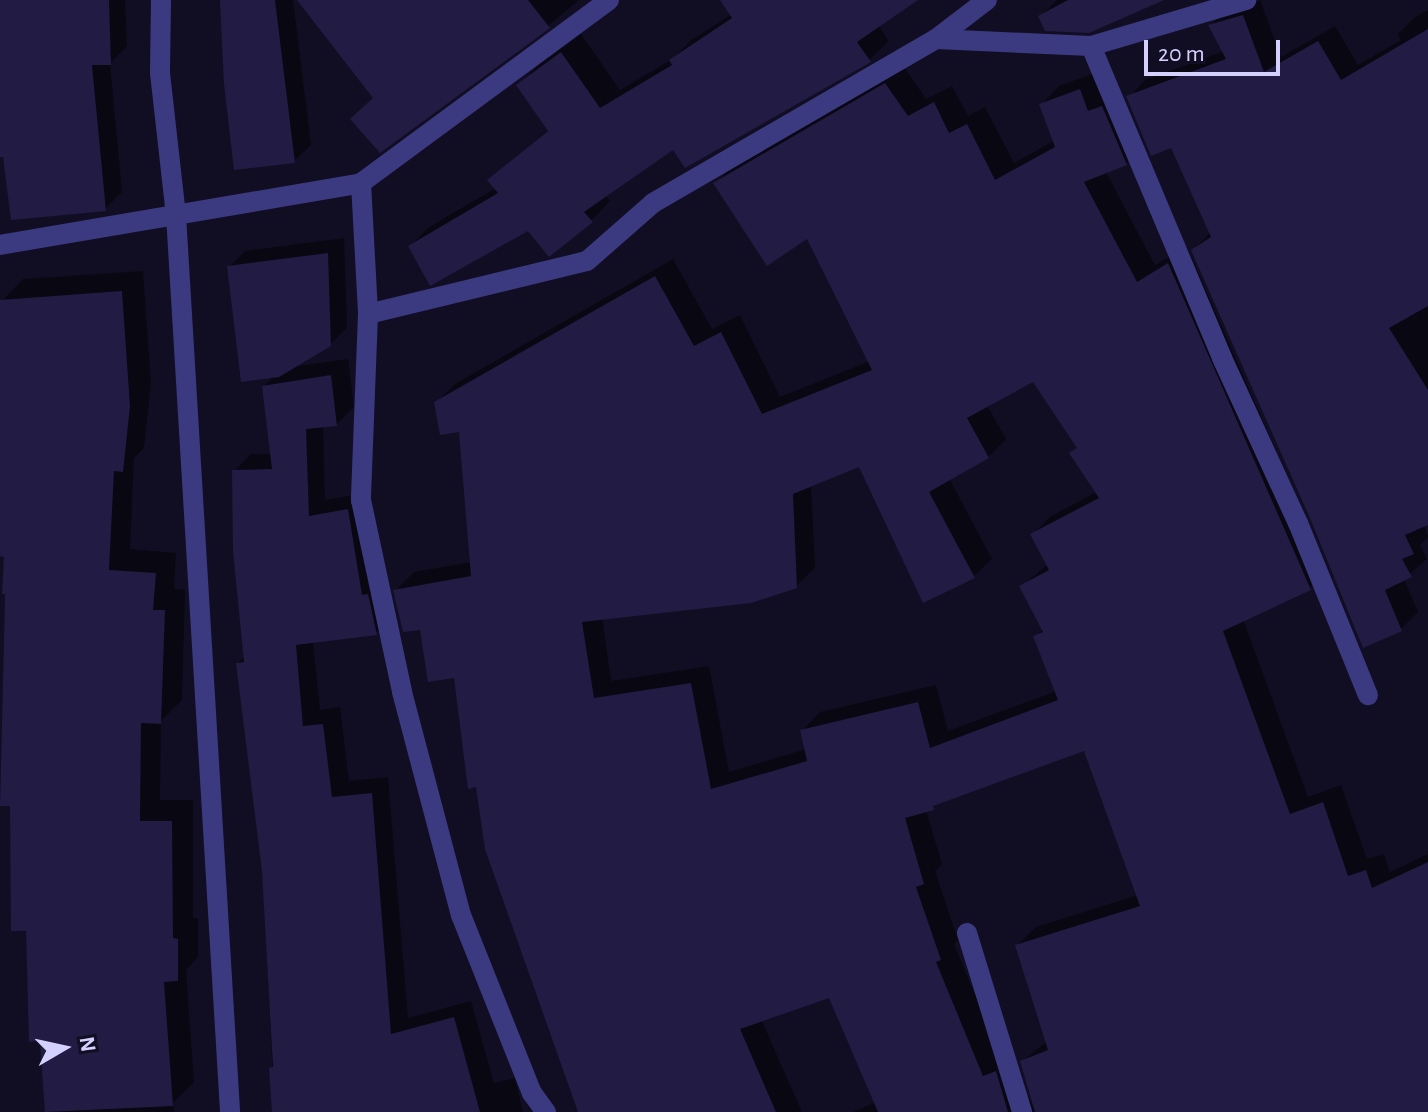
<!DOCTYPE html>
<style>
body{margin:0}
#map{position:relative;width:1428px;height:1112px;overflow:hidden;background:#110e23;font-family:"Alegreya Sans",sans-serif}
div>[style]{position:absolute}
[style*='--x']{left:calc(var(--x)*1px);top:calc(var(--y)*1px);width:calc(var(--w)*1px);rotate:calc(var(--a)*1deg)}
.shadow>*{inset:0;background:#0007}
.building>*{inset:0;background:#221b44}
.street>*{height:20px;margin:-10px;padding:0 10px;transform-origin:10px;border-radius:10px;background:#3b3a81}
span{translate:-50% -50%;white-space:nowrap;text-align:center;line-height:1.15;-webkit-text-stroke:7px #110e23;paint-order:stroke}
.north{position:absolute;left:24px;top:1008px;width:80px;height:80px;-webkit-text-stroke:6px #110e23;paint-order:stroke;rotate:81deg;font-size:22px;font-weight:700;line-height:32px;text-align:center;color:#d5d1fe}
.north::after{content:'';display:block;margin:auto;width:28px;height:36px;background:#d5d1fe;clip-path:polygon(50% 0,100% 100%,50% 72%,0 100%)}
.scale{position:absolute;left:1144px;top:40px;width:136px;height:36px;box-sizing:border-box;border:4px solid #d5d1fe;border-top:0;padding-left:10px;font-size:24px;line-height:28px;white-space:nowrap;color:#d5d1fe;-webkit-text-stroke:6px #110e23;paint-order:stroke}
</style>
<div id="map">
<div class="shadow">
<div style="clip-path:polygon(0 0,125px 0,127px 46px,110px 63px,122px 192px,105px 209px,0 114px)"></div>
<div style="clip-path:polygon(221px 0,293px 0,311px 145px,294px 161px)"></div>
<div style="clip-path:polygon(300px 0,579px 0,548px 26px,375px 97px)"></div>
<div style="clip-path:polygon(722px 0,911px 0,878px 25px,889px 41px,869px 60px,674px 147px,605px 195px,610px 201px,591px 221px,410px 246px,429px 227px,496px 188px,490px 180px,549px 129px,518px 85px,538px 66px,581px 34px,620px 90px,674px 58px,690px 41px,732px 14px)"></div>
<div style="clip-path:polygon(1057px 0,1158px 0,1040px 17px)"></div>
<div style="clip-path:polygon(1260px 0,1281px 57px,1335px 26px,1358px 65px,1401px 40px,1398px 34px,1415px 17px,1428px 10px,1428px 523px,1424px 524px,1428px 537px,1420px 545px,1427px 559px,1404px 579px,1418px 612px,1401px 629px,1364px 645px,1312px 517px,1193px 250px,1211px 232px,1172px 146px,1129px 97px,1145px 80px,1224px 51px,1211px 25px,1227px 9px)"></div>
<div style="clip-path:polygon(evenodd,904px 67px,926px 99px,952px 86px,968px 116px,985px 107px,1014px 163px,1055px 140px,1041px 105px,1059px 86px,1098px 72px,1106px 94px,1120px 89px,1144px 146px,1126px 164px,1106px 172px,1155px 265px,1187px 247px,1328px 570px,1310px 588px,1243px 619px,1308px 797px,1341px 785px,1367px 859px,1384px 854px,1390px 872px,1428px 854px,1428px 1112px,853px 1112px,876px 1102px,831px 996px,761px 1019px,802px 1112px,622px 1112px,456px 675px,396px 590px,414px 572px,472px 562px,461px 430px,437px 402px,455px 384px,673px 259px,712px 329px,740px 315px,780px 397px,870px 361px,808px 236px,715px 184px,733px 166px,904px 67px,1034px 379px,1078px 446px,1072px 453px,1097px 492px,1051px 516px,1033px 534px,1048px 564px,1022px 586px,1043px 629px,1036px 636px,1057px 691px,948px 731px,936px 685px,820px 712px,802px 731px,806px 749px,729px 772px,709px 666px,611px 681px,602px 617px,796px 586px,815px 568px,811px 484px,860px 464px,973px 577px,992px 559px,949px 478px,988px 457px,1006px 439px,987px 405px,1034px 379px,904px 67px,1085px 748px,1138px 895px,1036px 927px,1017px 946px,1047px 1041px,1022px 1062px,1036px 1110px,1002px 1059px,954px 944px,958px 940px,935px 871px,942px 864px,926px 810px,941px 800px,1085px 748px)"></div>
<div style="clip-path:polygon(344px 238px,347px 328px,330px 345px,291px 367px,348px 359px,354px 407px,337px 424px,323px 426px,325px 500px,365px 493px,393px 616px,376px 633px,313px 641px,320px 710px,340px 707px,349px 781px,388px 777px,408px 1018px,471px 1001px,494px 1083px,515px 1078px,523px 1112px,274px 1112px,264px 871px,238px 663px,246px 655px,234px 471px,251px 454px,272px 454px,264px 386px,275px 375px,229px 267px,245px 251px)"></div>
<div style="clip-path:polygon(143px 271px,151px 383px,144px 448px,134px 458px,130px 549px,176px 553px,174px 589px,185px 590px,182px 700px,161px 721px,160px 800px,193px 800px,193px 918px,198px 918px,198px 957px,186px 970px,194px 1082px,173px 1103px,174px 1112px,47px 1112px,42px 1039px,12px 804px,0 804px,6px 555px,0 554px,2px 301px,23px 279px)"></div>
</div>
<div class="building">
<div style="clip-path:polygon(0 0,109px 0,111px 65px,92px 65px,106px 211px,11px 220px,3px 157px,0 157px)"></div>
<div style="clip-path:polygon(220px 0,275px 0,295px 163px,234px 170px,224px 84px)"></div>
<div style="clip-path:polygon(297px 0,528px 0,550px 28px,380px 153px,350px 119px,373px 98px)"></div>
<div style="clip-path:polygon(720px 0,918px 0,857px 42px,871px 62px,685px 168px,673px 150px,584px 212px,593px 222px,549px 257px,528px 231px,430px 286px,408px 246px,498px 193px,487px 180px,548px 131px,516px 85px,561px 52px,600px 108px,672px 65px,669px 60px,732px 18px)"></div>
<div style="clip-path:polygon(1068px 0,1164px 0,1089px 33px,1045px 31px,1038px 16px)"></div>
<div style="clip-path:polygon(1243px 15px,1264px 72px,1318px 41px,1341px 80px,1428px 29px,1428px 306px,1389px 328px,1428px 390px,1428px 525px,1405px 535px,1414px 554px,1402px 559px,1412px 577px,1385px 590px,1402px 631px,1363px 648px,1310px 518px,1191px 250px,1211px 237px,1171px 148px,1151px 156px,1126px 96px,1226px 59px,1208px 25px)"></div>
<div style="clip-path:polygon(evenodd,885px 83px,908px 116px,934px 102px,949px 133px,967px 124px,995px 180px,1055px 147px,1039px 104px,1080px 89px,1088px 111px,1102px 106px,1127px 165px,1084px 182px,1137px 282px,1168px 263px,1311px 590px,1223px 631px,1290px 814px,1323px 802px,1348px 876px,1366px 870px,1372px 888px,1428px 862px,1428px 1112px,1035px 1112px,1020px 1061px,1048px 1050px,1015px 945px,1140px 906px,1084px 751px,933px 806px,934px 810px,905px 818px,924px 884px,916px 887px,941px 960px,936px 962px,983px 1076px,996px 1071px,1008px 1112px,878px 1112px,829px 998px,740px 1029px,776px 1112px,578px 1112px,485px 849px,476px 787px,468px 789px,454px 678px,428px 682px,420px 630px,403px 632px,393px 590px,471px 576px,459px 432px,440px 435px,434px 402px,655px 276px,694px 346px,721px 332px,762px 414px,872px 370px,807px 239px,767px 266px,713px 183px,885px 83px,1033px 382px,1077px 448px,1069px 453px,1099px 498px,1030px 534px,1049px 570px,1019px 586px,1043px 632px,1033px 636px,1058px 700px,930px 748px,918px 702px,800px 730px,807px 761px,711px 789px,691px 683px,594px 698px,582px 622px,751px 603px,797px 588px,793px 494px,859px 467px,923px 603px,975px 578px,929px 492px,989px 458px,967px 418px,1033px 382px)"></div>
<div style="clip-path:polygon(328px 253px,331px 346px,279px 377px,241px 382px,227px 266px)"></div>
<div style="clip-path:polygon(122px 291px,130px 406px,123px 472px,114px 471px,109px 570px,156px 573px,153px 610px,165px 610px,161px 724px,141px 723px,140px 821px,172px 821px,173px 938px,178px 939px,178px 981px,164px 982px,173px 1106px,45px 1112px,40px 1041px,29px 1042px,26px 931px,11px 931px,10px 806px,0 806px,5px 594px,2px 594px,4px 557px,0 556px,0 300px)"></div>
<div style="clip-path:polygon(331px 375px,337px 426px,306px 429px,309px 516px,348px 509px,362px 595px,368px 594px,377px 635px,296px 645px,303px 726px,323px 724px,332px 797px,372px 793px,391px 1034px,454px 1017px,480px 1112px,272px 1112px,269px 1068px,273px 1067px,262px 871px,236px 663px,244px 662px,233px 551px,232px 470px,272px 469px,262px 386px)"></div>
</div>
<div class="street">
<div style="--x:161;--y:0;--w:73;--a:90.8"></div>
<div style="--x:160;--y:73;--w:143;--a:83.6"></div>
<div style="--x:176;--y:215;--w:899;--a:86.55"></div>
<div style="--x:936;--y:39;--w:64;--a:-37.4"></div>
<div style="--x:1091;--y:46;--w:338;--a:67.2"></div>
<div style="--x:1222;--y:358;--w:182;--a:65.3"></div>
<div style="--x:1298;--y:523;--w:186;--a:67.9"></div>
<div style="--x:361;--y:183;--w:131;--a:86.9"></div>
<div style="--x:368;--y:314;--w:186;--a:92.2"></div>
<div style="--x:361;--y:500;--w:196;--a:77.9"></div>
<div style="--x:402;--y:692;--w:231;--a:75.2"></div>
<div style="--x:461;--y:915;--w:192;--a:68.3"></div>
<div style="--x:532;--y:1093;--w:24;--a:54"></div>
<div style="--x:0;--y:245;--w:366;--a:-9.7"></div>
<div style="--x:361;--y:183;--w:308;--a:-36.4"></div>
<div style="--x:368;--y:314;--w:225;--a:-13.6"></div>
<div style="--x:587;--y:261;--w:88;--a:-41.3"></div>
<div style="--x:653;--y:203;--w:327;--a:-30.1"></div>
<div style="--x:936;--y:39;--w:155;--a:2.6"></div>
<div style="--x:1091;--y:46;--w:162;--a:-16.5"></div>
<div style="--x:967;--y:933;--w:187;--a:72.9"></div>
</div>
<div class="north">N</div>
<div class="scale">20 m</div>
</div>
